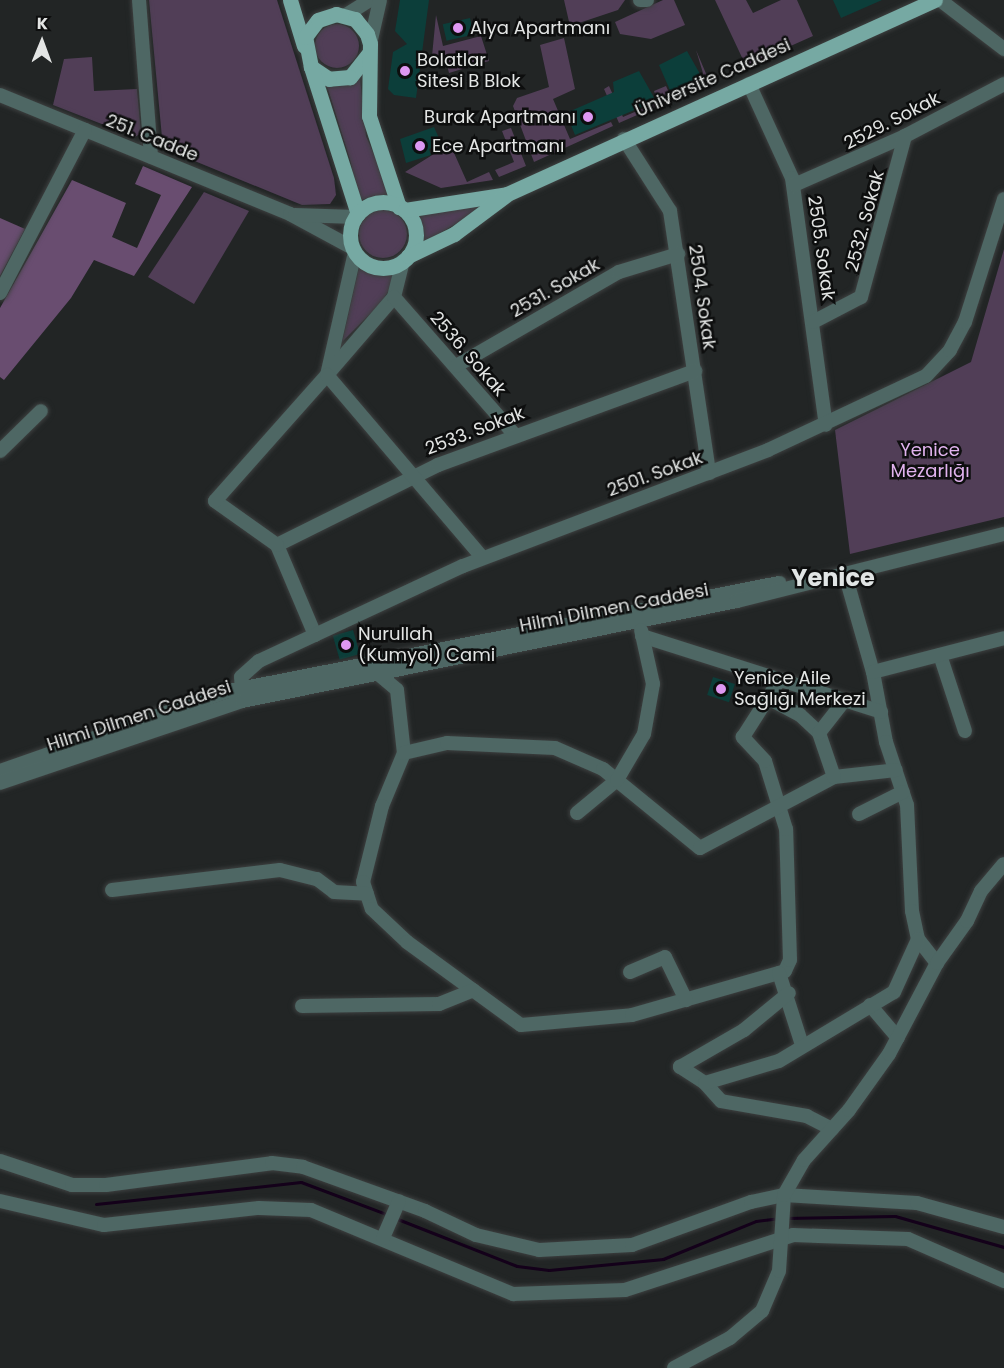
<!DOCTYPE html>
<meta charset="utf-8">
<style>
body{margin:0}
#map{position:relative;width:1004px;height:1368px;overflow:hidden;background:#222525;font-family:Poppins,sans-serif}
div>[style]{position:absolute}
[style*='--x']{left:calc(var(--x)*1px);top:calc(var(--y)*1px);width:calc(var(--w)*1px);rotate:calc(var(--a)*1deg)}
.green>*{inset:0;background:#513e57}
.round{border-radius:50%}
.forest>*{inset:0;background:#694d70}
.stream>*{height:3px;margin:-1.5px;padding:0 1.5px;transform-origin:1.5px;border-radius:1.5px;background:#14011a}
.building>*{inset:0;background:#0c3e3a;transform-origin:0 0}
.roads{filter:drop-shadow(0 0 2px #3d4040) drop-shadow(0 0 2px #3d4040)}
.minor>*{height:14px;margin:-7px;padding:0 7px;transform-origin:7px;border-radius:7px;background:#4e6764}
.major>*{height:15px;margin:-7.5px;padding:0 7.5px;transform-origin:7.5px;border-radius:7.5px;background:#76a9a3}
.major>.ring{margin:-7.5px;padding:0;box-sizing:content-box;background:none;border:15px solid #76a9a3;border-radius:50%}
.dots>*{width:16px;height:16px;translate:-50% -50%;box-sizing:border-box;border:3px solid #0d0e0e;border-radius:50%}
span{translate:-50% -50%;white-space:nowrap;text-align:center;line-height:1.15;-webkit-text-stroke:5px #0d0e0e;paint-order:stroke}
.poi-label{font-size:18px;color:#e3e5e4}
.left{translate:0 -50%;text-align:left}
.right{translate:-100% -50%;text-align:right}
.street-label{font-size:18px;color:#e3e5e4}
.park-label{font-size:18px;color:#e1b3ee}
.district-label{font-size:24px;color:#e1e5e5;font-weight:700}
.north{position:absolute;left:12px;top:12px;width:60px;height:60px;-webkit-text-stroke:4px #0d0e0e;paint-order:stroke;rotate:1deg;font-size:16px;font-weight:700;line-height:24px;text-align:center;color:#e3e5e4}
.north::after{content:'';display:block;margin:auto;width:21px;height:27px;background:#e3e5e4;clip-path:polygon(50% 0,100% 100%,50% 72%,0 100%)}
</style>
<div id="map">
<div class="green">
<div style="clip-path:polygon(149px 0,277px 0,334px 178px,336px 195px,330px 204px,302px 205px,163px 148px)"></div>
<div style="clip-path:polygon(564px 0,625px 0,618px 10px,570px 26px)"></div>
<div style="clip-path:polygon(663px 0,674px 0,685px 25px,651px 39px,620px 34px,615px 22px)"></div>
<div style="clip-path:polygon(715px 0,746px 0,753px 13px,781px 0,797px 0,813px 36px,746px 66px)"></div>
<div style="clip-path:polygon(436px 15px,443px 46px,481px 36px,489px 61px,449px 73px,445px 57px,432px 56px)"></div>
<div class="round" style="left:315px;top:24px;width:44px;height:44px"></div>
<div style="clip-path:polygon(564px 38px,575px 89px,553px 99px,570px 139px,611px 122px,613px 126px,534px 162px,513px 106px,517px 98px,549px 87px,540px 45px)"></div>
<div style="clip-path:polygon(696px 50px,710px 83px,619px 123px,604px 89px,609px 86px,623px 117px,658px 102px,654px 91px,666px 86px,671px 97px,706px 83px)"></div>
<div style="clip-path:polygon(92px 57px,94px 91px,137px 89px,141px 133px,135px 137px,53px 105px,64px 59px)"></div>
<div style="clip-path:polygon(360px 78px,366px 136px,392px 195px,357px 200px,351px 163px,327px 86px)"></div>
<div style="clip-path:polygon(511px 128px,526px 166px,499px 177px,495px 170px,514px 162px,502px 131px)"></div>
<div style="clip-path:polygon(450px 144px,467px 182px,489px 172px,493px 180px,441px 188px,405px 172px)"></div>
<div style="clip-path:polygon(204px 192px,249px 211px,194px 304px,148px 277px)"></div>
<div style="clip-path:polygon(491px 203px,420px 245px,418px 214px)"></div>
<div class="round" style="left:359px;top:210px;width:48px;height:48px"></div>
<div style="clip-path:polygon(1004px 249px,1004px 517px,850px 554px,835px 430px,971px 362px)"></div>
<div style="clip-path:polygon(359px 267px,396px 271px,394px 282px,381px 303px,342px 342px)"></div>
</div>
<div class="forest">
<div style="clip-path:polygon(143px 166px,192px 187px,134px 276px,94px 260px,71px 298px,4px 380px,0 377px,0 308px,72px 180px,126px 203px,112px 237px,137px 248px,161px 195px,135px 184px)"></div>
<div style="clip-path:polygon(0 218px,25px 229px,0 276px)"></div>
</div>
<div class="stream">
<div style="--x:96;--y:1204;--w:206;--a:-6.1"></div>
<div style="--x:301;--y:1182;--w:94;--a:20.6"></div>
<div style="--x:395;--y:1218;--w:131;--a:21.5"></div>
<div style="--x:517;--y:1266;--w:32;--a:7"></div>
<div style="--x:549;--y:1270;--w:115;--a:-5.5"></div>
<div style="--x:663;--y:1259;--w:100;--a:-22.2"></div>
<div style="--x:756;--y:1221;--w:23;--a:-7"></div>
<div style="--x:785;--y:1218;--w:110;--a:-1"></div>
<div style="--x:895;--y:1216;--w:113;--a:15.9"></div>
</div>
<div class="building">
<div style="clip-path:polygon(400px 0,429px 0,416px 98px,394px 95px,388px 89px,393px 52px,407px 44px,395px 31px)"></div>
<div style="clip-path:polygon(833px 0,882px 0,841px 18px)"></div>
<div style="left:470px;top:18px;width:17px;height:28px;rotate:77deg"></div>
<div style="clip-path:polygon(687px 51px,704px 81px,672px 95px,659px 65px)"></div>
<div style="clip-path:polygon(639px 71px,656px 101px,575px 135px,566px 113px,614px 92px,613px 82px)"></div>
<div style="clip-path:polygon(434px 127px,442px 145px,429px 149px,431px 155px,406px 163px,400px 139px)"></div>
<div style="left:353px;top:630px;width:25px;height:21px;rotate:74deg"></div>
<div style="left:713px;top:677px;width:23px;height:19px;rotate:18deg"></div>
</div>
<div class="roads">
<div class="minor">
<div style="--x:139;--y:0;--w:157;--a:85.6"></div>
<div style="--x:640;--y:0;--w:7;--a:0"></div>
<div style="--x:940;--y:0;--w:81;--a:37.4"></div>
<div style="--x:346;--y:15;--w:28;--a:-32"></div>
<div style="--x:370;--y:44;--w:45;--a:-77.2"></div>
<div style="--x:749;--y:84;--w:103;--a:65.4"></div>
<div style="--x:792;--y:178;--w:249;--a:82.2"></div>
<div style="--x:0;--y:95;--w:313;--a:22.3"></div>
<div style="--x:290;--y:214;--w:72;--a:28.4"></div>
<div style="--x:624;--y:139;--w:85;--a:57.4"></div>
<div style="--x:670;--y:211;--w:265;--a:81.5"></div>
<div style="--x:794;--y:185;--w:121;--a:-23.8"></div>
<div style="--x:905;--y:136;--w:112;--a:-27.7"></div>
<div style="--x:295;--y:215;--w:61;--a:1.9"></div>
<div style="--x:355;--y:252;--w:126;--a:102.8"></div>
<div style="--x:327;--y:375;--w:103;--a:-49.3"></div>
<div style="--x:394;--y:297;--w:37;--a:-76"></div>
<div style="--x:0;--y:293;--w:184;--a:-62.5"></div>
<div style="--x:394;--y:297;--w:182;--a:48.8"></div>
<div style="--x:813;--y:322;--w:54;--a:-27.5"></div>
<div style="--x:861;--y:297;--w:167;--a:-74.7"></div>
<div style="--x:456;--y:366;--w:188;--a:-30"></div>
<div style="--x:619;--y:272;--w:62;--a:-17"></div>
<div style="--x:0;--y:451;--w:57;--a:-44.3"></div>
<div style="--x:277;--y:545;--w:180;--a:-26.4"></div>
<div style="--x:438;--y:465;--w:274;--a:-20.1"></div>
<div style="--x:845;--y:574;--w:102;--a:74.1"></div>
<div style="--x:873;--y:672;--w:71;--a:79.5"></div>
<div style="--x:886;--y:742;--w:66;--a:71.6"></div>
<div style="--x:907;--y:805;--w:106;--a:87.3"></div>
<div style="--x:912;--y:911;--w:29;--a:78"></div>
<div style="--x:918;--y:939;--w:31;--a:52"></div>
<div style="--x:315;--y:635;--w:98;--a:-112.9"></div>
<div style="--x:277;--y:545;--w:76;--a:-144.6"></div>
<div style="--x:215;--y:501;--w:169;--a:-48.4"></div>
<div style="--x:327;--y:375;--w:240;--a:49.6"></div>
<div style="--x:642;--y:636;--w:251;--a:17.6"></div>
<div style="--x:940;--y:655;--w:80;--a:71.8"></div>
<div style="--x:873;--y:672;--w:135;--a:-14.5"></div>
<div style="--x:377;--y:673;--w:26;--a:40"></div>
<div style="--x:397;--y:690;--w:63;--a:83.7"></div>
<div style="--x:404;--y:753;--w:57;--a:112.5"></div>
<div style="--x:382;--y:806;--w:78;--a:104"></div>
<div style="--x:363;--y:882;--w:28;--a:72"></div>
<div style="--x:372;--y:909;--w:48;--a:43.3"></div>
<div style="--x:407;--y:942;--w:141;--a:36.1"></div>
<div style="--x:521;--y:1025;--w:111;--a:-5.1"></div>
<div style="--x:632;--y:1015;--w:159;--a:-16"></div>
<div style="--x:785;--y:971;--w:12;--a:-66"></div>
<div style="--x:790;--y:960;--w:131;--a:-91.7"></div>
<div style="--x:786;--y:829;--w:71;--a:-107.2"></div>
<div style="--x:765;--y:761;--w:33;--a:-133"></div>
<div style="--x:743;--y:737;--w:65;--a:-57.5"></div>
<div style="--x:770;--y:699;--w:34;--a:28"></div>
<div style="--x:800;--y:715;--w:26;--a:43"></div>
<div style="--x:242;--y:701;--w:24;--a:-92"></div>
<div style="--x:241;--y:677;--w:24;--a:-42"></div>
<div style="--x:259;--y:661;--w:225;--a:-25"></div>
<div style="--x:463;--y:566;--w:326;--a:-20.8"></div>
<div style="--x:768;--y:450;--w:174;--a:-25.1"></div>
<div style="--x:926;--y:376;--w:35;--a:-47"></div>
<div style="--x:950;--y:350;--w:32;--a:-62"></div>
<div style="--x:965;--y:322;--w:129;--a:-72.4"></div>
<div style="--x:404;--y:753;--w:44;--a:-13.1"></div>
<div style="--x:447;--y:743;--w:108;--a:2.7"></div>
<div style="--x:555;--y:748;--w:52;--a:23.6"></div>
<div style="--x:603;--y:769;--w:125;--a:39.2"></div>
<div style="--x:700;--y:848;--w:152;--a:-27.9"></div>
<div style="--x:834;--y:777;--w:62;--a:-6.4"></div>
<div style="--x:0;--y:771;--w:243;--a:-19.3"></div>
<div style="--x:229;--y:691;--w:561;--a:-11.11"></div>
<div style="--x:834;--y:777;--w:46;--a:-108.8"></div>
<div style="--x:819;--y:733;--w:41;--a:-52"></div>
<div style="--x:0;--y:783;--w:256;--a:-18.7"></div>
<div style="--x:242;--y:701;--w:505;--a:-11.42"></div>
<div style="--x:737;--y:601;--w:275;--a:-14.1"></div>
<div style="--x:577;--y:813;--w:52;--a:-39.5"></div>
<div style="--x:617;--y:780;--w:53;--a:-59.6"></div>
<div style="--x:644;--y:734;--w:51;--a:-79.8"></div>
<div style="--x:653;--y:684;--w:55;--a:-102.5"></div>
<div style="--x:859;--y:814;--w:49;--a:-26.6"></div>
<div style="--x:112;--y:890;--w:169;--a:-6.8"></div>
<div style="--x:280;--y:870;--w:38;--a:14"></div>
<div style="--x:317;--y:879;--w:21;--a:37"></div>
<div style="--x:334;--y:892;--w:33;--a:3"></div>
<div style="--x:630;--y:972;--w:38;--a:-23"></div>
<div style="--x:665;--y:957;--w:48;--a:64"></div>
<div style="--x:779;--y:973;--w:76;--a:72.3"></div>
<div style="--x:870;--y:1005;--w:43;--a:49.7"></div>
<div style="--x:302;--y:1006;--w:137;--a:-0.8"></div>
<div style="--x:439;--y:1004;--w:37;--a:-22"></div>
<div style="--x:705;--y:1083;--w:30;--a:-147"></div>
<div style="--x:680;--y:1067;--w:74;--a:-30"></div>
<div style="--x:744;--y:1030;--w:58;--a:-39.4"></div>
<div style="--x:832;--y:1129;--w:28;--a:-153"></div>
<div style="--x:807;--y:1116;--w:87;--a:-170.1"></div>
<div style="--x:721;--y:1101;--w:24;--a:-132"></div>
<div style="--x:705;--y:1083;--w:77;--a:-16.6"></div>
<div style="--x:779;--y:1061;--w:134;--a:-31"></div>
<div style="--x:894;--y:992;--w:58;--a:-65.6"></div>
<div style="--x:0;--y:1161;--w:76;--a:18.4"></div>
<div style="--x:72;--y:1185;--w:34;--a:0"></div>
<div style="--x:106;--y:1185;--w:167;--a:-7.5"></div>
<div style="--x:272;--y:1163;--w:31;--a:7"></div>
<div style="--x:303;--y:1167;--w:130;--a:19.8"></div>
<div style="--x:425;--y:1211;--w:56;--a:25.2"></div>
<div style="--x:476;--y:1235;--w:65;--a:13.4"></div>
<div style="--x:539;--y:1250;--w:93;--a:-3.1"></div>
<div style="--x:632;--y:1245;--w:127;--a:-19.9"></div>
<div style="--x:751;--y:1202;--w:34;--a:-12"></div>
<div style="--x:784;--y:1195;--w:133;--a:3.4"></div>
<div style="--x:917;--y:1203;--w:90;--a:15.4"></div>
<div style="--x:0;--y:1201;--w:107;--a:13"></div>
<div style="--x:104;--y:1225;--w:156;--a:-6.3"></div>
<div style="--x:259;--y:1208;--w:52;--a:2.2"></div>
<div style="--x:311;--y:1210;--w:219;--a:22.6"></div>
<div style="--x:513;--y:1294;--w:112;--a:-2"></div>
<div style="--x:625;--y:1290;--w:177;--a:-18.1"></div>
<div style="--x:793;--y:1235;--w:115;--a:2"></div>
<div style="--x:908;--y:1239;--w:105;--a:23.6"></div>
<div style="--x:383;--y:1238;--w:40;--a:-66.6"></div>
<div style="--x:674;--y:1368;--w:64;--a:-28.2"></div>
<div style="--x:730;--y:1338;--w:42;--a:-40.2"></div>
<div style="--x:762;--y:1311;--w:43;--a:-67"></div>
<div style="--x:779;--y:1271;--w:76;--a:-86.2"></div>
<div style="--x:784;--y:1195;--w:40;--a:-60.3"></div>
<div style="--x:804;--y:1160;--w:67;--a:-48"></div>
<div style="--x:849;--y:1110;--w:69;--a:-54.5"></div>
<div style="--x:889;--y:1054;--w:103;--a:-62.2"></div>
<div style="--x:937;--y:963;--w:52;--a:-54.5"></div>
<div style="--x:967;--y:921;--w:33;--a:-65"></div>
<div style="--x:981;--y:891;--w:35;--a:-50"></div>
</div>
<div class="major">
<div style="--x:290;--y:0;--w:48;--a:73.1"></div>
<div style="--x:369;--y:53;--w:31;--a:128"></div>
<div style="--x:350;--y:77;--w:21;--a:175"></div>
<div style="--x:329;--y:79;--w:22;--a:-146"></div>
<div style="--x:311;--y:67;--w:31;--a:-101"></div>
<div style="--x:305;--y:37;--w:21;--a:-53"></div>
<div style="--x:318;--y:20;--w:19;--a:-18"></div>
<div style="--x:336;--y:14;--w:20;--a:15"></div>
<div style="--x:355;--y:19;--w:19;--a:51"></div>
<div style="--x:367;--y:34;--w:10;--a:73"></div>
<div style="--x:370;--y:44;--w:72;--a:90.8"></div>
<div style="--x:369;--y:116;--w:96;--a:71.8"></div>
<div style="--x:311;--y:67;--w:154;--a:72.3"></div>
<div class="ring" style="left:350px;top:202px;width:51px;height:51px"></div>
<div style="--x:405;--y:210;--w:103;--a:-8.9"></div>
<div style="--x:507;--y:194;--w:470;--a:-24.4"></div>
<div style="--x:408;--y:256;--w:51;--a:-25.6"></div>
<div style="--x:454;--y:234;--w:64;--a:-36.7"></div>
</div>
</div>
<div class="dots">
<div style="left:458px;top:28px;background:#de98f2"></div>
<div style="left:405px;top:71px;background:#de98f2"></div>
<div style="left:588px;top:117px;background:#de98f2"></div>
<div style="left:420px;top:146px;background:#de98f2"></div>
<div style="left:346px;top:645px;background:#de98f2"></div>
<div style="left:721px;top:689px;background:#de98f2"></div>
</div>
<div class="poi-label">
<span class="left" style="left:470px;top:28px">Alya Apartmanı</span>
<span class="left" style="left:417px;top:71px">Bolatlar<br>Sitesi B Blok</span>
<span class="right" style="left:576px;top:117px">Burak Apartmanı</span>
<span class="left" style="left:432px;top:146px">Ece Apartmanı</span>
<span class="left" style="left:358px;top:645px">Nurullah<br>(Kumyol) Cami</span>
<span class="left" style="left:734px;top:689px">Yenice Aile<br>Sağlığı Merkezi</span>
</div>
<div class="street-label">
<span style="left:713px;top:78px;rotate:-24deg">Üniversite Caddesi</span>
<span style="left:892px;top:121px;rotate:-27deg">2529. Sokak</span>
<span style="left:152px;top:138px;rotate:22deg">251. Cadde</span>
<span style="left:865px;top:221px;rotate:-75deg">2532. Sokak</span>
<span style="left:821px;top:248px;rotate:82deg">2505. Sokak</span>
<span style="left:555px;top:288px;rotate:-30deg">2531. Sokak</span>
<span style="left:702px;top:297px;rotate:82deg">2504. Sokak</span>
<span style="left:468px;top:354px;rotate:49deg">2536. Sokak</span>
<span style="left:475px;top:431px;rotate:-21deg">2533. Sokak</span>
<span style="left:655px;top:474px;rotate:-20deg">2501. Sokak</span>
<span style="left:614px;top:608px;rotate:-11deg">Hilmi Dilmen Caddesi</span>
<span style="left:139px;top:716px;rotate:-18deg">Hilmi Dilmen Caddesi</span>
</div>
<div class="park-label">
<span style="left:930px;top:461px">Yenice<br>Mezarlığı</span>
</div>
<div class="district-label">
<span style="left:833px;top:578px">Yenice</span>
</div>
<div class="north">K</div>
</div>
